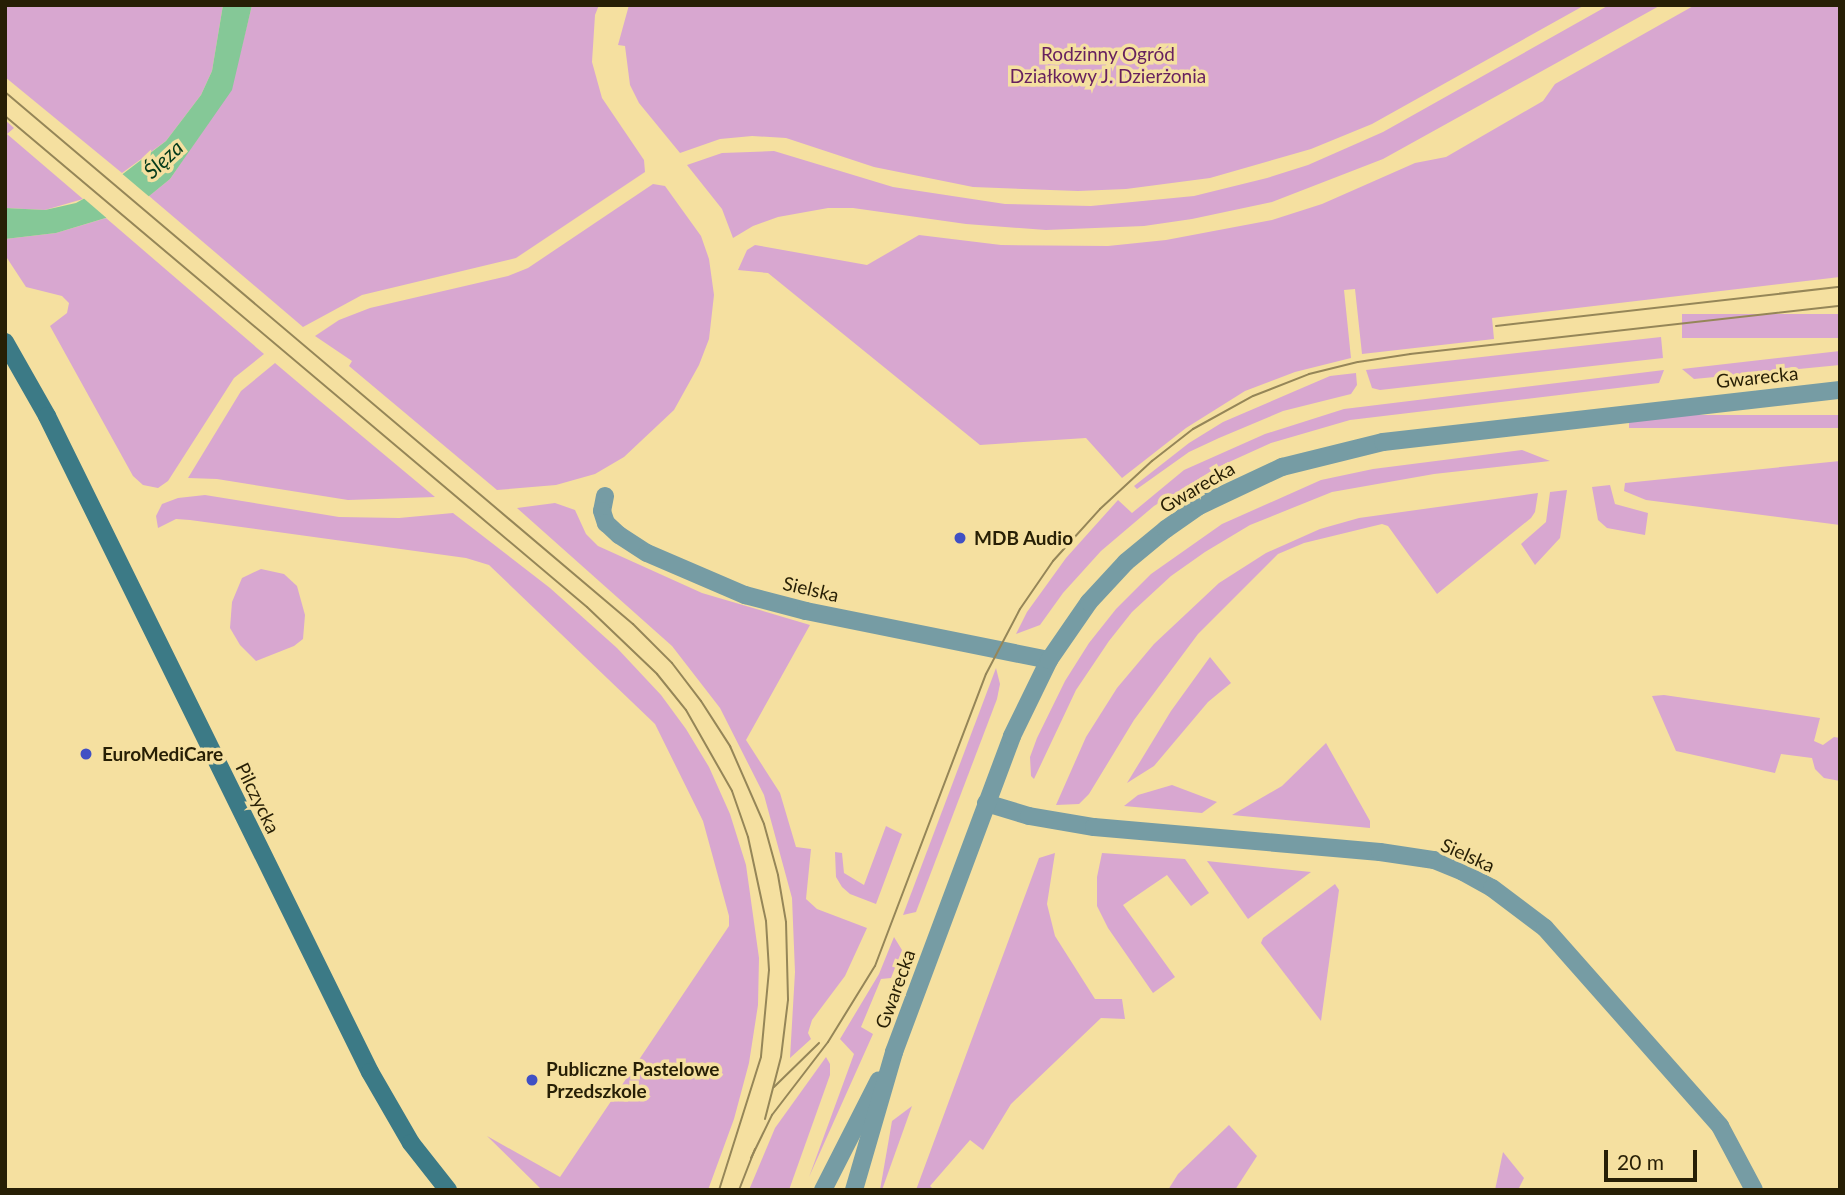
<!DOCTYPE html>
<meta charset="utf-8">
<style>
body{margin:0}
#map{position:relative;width:1845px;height:1195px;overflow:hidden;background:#f5e0a0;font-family:Lato,sans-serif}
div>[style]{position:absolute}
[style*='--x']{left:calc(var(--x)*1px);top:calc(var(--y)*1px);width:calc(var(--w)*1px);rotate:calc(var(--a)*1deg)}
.green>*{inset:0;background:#d8a7d0;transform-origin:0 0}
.water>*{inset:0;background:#85c897}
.pier>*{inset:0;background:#f5e0a0}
.street>*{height:18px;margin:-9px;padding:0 9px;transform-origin:9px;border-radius:9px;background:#769ca4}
.secondary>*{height:18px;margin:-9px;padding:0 9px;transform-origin:9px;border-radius:9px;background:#3c7a86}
.tram>*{height:2px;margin:-1px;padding:0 1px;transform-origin:1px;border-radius:1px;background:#958658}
.dots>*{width:19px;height:19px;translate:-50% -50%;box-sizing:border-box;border:4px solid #f5e0a0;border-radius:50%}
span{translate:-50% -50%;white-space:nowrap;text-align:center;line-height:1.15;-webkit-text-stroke:7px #f5e0a0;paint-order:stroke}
.park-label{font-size:19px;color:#67215f}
.street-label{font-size:19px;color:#271f05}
.poi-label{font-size:19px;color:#271f05;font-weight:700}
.left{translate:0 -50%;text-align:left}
.water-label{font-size:21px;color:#043a1b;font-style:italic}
.frame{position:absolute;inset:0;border:7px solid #271f05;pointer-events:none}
.scale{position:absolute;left:1604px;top:1150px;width:93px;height:32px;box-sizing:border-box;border:4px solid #271f05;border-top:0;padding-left:9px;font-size:21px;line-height:24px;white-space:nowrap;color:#271f05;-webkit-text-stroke:5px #f5e0a0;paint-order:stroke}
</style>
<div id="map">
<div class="green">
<div style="clip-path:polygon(5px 5px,223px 5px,212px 71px,201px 95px,166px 141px,122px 173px,5px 77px)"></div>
<div style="clip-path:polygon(252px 5px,599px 5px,595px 15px,592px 62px,602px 98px,644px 160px,645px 172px,516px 258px,362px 295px,303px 327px,149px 196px,170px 179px,231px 90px)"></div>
<div style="clip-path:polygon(629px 5px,1585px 5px,1372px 124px,1311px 149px,1210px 178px,1126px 189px,1078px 191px,973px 187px,874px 167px,786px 138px,752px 136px,720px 139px,680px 153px,639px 103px,630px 85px,625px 46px,618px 45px)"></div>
<div style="clip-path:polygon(1609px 5px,1661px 5px,1383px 159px,1272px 202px,1192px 219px,1144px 226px,1046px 230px,966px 224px,853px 208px,828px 208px,778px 217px,753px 226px,733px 238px,722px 209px,687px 165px,722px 153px,774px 151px,893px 187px,1005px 204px,1091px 206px,1194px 196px,1267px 178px,1308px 165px,1383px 132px)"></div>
<div style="clip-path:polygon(1695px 5px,1840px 5px,1840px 277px,1492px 318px,1494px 339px,1362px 354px,1355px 289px,1344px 290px,1351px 358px,1295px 372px,1245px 391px,1186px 428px,1122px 478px,1086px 438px,980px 445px,768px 273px,738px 270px,747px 250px,755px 245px,867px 265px,919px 235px,1001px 245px,1108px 246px,1166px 240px,1272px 220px,1322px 204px,1415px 163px,1446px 157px,1543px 101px,1555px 84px)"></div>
<div style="clip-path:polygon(5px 120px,14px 128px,7px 134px,83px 199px,45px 210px,5px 208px)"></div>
<div style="clip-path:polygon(653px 184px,665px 186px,701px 236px,709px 259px,714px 295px,709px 339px,699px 365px,674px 410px,624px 457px,595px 474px,556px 485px,497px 490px,349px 366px,352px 361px,315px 336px,339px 320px,370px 308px,508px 276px,528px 268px)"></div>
<div style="clip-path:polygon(106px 218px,264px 354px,234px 378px,168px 481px,158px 488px,143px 485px,133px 476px,50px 326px,67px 313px,69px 303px,62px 296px,26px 287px,5px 255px,5px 239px,56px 233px)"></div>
<div style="left:1840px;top:314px;width:24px;height:158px;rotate:90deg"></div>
<div style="clip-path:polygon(1661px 337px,1663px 358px,1380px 390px,1372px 388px,1366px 370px)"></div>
<div style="clip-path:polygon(1840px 351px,1840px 365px,1694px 379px,1682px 369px)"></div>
<div style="clip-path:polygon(275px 363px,314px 396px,435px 497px,348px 500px,217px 479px,188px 478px,241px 391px)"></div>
<div style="clip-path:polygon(1664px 370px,1659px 383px,1350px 420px,1271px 443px,1218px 467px,1154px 506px,1101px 551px,1063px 593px,1040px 625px,1016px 634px,1027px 612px,1066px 558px,1118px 500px,1132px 513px,1184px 470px,1265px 434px,1344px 409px)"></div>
<div style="clip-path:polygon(1356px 373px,1357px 385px,1351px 394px,1283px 411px,1219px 438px,1189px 452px,1137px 489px,1134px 486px,1189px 443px,1223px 422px,1330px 376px)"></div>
<div style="left:1840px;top:415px;width:13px;height:211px;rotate:90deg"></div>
<div style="clip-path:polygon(1522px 450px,1550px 461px,1434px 474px,1332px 492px,1250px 525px,1205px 552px,1171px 576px,1132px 612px,1109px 641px,1076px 690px,1034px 779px,1031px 776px,1030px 757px,1037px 738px,1065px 681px,1089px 643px,1116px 609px,1151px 574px,1222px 524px,1321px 480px,1373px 469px)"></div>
<div style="clip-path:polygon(1840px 461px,1840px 525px,1646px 500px,1624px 491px,1625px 483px)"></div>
<div style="clip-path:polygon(1610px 485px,1615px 504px,1648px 513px,1645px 535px,1607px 528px,1598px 520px,1592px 487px)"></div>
<div style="clip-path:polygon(1567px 490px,1560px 538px,1535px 565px,1521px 544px,1546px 522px,1550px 492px)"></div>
<div style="clip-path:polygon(1538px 493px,1535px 512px,1531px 518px,1437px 594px,1388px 526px,1382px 524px,1304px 543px,1278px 554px,1198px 634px,1134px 720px,1089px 794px,1079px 804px,1056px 805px,1086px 737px,1117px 688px,1154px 644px,1219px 583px,1266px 553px,1320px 529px,1359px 518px)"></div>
<div style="clip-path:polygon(205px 495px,339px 517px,399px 518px,453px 513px,550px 588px,617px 648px,661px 695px,686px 729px,709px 767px,730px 814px,746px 865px,759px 958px,758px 1005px,749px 1063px,734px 1119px,708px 1190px,542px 1190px,487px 1136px,560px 1177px,729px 926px,729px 916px,703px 821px,655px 724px,489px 565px,466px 558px,190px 520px,176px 519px,158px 528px,156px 516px,162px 504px,178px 498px)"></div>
<div style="clip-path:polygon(555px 503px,575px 510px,586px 534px,598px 546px,702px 593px,810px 625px,746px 740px,780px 793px,796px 847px,811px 849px,806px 899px,817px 909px,867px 928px,845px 976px,812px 1020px,808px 1033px,811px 1039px,790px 1058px,795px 972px,792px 898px,764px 795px,720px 708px,672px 646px,517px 508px)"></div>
<div style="clip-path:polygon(261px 569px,284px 574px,297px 586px,305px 615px,303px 639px,294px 646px,256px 661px,240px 645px,230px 628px,232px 602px,242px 578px)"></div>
<div style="clip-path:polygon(1210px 657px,1231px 683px,1208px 702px,1154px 766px,1127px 783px,1171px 711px)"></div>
<div style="clip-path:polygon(996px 668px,1000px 684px,997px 699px,916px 912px,903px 915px)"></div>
<div style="clip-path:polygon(1664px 695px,1820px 718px,1814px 741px,1823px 745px,1834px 737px,1840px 738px,1840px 781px,1824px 778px,1815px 769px,1812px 758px,1781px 754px,1775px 773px,1676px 751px,1652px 696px)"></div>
<div style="clip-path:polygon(1326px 743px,1370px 821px,1370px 828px,1232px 815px,1282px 786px)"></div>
<div style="clip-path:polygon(1172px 785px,1217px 802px,1202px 813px,1124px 806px,1138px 795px)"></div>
<div style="clip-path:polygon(886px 826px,902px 834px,876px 904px,850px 894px,842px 887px,836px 877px,835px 852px,842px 853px,844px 873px,864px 885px)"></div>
<div style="clip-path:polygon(1055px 853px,1047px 904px,1055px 936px,1095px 999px,1122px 999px,1125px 1019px,1101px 1018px,1011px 1104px,983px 1150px,970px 1140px,930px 1186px,934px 1190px,916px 1190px,1039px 858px)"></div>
<div style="clip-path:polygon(1102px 853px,1185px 859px,1209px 893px,1191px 906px,1167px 875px,1123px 905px,1175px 977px,1153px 993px,1108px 928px,1097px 906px,1097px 877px)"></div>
<div style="clip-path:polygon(1207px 861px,1311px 872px,1248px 919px)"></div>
<div style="clip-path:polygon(1335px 884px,1339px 890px,1321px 1021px,1261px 943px,1263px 938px)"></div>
<div style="clip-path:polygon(894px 937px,902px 950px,891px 978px,881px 979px,861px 1027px,873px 1034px,809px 1177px,854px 1054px,840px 1039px,879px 974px)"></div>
<div style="clip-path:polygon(826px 1057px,830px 1064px,830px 1075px,789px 1190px,749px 1190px,775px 1128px)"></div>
<div style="clip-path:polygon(912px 1106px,882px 1190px,880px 1190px,892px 1121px)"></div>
<div style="clip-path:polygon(1229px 1125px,1257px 1156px,1235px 1190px,1168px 1190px,1178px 1174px)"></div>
<div style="clip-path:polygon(1503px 1152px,1524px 1178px,1518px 1190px,1495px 1190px)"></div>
</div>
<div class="water">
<div style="clip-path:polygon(223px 5px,252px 5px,232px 90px,170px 179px,132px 210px,56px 233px,5px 239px,5px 208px,45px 210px,76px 203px,107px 186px,166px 141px,201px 95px,212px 71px)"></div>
</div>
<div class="pier">
<div style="clip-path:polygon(120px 172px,152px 199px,134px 213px,110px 221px,81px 196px)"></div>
</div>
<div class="street">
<div style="--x:605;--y:496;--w:15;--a:101"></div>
<div style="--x:602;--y:511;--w:13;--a:72"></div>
<div style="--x:606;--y:523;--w:18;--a:43"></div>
<div style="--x:619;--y:535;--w:33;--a:33"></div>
<div style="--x:647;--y:553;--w:107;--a:23.2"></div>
<div style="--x:745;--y:595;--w:63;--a:14.7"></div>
<div style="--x:806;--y:611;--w:248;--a:11.4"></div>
<div style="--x:986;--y:803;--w:45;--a:16.8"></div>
<div style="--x:1029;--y:816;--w:66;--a:9.6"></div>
<div style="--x:1094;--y:827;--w:287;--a:5"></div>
<div style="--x:1380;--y:852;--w:55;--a:8.4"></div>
<div style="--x:1434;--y:860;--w:31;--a:22"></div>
<div style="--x:1463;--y:872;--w:33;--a:29"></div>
<div style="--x:1492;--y:888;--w:66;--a:37"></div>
<div style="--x:1545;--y:928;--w:264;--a:48.5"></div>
<div style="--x:1720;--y:1126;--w:72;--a:62"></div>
<div style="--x:823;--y:1190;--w:123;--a:-63"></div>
<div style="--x:854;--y:1190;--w:144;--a:-73.8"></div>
<div style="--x:894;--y:1052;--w:337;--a:-69.5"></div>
<div style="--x:1012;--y:736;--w:85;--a:-64"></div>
<div style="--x:1049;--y:660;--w:70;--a:-55.4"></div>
<div style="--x:1089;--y:602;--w:54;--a:-47.2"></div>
<div style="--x:1126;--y:562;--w:52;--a:-39.5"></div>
<div style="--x:1166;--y:529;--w:40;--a:-34.9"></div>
<div style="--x:1199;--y:506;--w:92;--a:-25.2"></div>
<div style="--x:1282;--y:467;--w:104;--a:-13.9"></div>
<div style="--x:1383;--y:442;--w:460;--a:-6.5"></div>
</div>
<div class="secondary">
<div style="--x:5;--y:342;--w:85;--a:60.4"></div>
<div style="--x:47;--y:416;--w:731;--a:63.79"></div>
<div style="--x:370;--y:1072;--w:82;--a:60"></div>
<div style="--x:411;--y:1143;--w:60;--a:51.8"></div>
</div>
<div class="tram">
<div style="--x:5;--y:92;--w:823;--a:40.27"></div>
<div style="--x:633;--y:624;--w:55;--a:45"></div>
<div style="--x:672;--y:663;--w:48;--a:52.7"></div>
<div style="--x:701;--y:701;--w:54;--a:57.2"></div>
<div style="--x:730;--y:746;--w:85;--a:66.4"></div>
<div style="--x:764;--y:824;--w:53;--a:74.6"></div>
<div style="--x:778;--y:875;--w:48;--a:80.3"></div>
<div style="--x:786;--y:922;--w:78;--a:88.5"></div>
<div style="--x:788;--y:1000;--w:57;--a:97"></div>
<div style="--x:781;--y:1057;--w:64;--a:104.5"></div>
<div style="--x:5;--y:116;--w:761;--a:40.15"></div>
<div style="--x:587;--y:607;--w:97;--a:43.7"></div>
<div style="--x:657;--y:674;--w:46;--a:51.1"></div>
<div style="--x:686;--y:710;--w:93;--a:60.4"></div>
<div style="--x:732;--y:791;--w:49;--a:70.8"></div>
<div style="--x:748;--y:837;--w:86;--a:77.9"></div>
<div style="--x:766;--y:921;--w:49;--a:86.5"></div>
<div style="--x:769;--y:970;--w:87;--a:95.3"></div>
<div style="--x:761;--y:1057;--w:139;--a:107.5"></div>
<div style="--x:1496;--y:326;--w:346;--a:-6.5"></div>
<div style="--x:774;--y:1087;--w:63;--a:-44.4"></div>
<div style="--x:751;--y:1158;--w:48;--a:-64"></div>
<div style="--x:772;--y:1115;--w:92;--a:-52.5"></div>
<div style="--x:828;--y:1042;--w:89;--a:-58.3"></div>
<div style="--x:875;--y:966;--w:312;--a:-69.2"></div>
<div style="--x:986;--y:674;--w:73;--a:-62.4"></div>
<div style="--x:1020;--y:609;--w:58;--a:-55.5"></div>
<div style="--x:1053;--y:561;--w:70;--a:-47.9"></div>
<div style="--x:1100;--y:509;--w:71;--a:-42.7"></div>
<div style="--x:1152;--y:461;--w:52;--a:-38"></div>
<div style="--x:1193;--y:429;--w:68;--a:-28.8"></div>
<div style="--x:1253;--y:396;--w:60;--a:-21.4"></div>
<div style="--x:1309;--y:374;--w:50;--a:-13.8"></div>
<div style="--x:1358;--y:362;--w:53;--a:-8.7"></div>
<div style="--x:1410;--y:354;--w:433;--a:-6.4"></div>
<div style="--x:739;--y:1190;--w:44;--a:-68.7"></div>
</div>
<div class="dots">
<div style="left:960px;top:538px;background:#4050c4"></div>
<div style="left:86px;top:754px;background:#4050c4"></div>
<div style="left:532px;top:1080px;background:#4050c4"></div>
</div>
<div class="park-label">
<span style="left:1108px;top:65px">Rodzinny Ogród<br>Działkowy J. Dzierżonia</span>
</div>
<div class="street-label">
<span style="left:1757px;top:377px;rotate:-6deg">Gwarecka</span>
<span style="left:1197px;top:487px;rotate:-30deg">Gwarecka</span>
<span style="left:811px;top:589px;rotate:13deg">Sielska</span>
<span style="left:258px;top:798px;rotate:64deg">Pilczycka</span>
<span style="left:1468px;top:855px;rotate:24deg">Sielska</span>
<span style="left:895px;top:989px;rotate:-70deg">Gwarecka</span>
</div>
<div class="poi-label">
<span class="left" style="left:974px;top:538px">MDB Audio</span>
<span class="left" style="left:102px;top:754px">EuroMediCare</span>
<span class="left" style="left:546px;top:1080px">Publiczne Pastelowe<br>Przedszkole</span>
</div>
<div class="water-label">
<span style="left:163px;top:159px;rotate:-43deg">Ślęza</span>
</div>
<div class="frame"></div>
<div class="scale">20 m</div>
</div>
